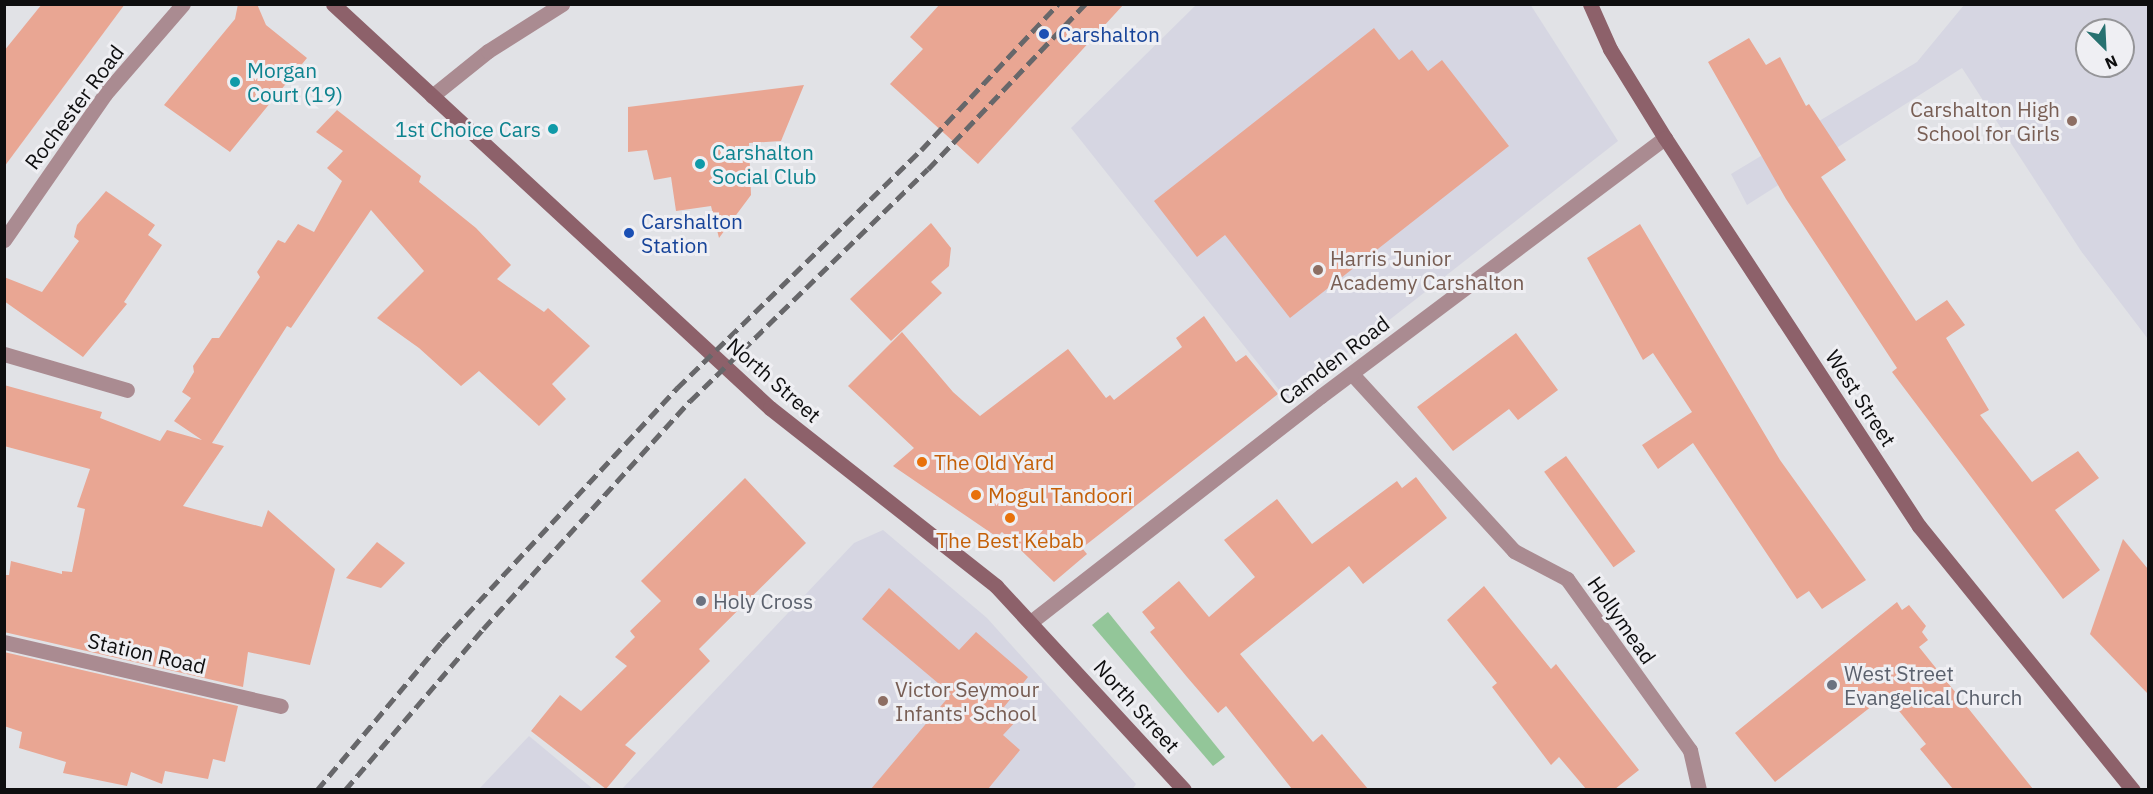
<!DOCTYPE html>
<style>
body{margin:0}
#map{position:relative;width:2153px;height:794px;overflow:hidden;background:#e1e2e6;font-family:"IBM Plex Sans",sans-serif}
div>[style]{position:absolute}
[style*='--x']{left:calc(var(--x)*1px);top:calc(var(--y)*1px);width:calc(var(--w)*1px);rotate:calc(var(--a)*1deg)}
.built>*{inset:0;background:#d6d6e2}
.green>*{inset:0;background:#93c699}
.building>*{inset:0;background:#e9a693;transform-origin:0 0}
.street>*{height:15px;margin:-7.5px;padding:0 7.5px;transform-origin:7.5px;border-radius:7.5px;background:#aa8b91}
.secondary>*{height:15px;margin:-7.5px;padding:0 7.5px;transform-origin:7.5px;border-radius:7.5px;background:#8d616a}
.rail>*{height:4.5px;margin-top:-2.25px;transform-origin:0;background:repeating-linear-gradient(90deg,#67676a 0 12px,transparent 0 18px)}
.dots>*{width:16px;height:16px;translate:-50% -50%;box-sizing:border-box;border:3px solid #efeff3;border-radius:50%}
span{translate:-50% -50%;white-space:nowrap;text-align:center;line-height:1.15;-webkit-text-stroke:6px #efeff3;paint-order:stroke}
.transit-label{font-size:21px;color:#164399}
.left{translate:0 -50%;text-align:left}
.culture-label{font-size:21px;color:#0d838f}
.right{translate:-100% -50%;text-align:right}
.street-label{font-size:21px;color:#0e0e0f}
.education-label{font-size:21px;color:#785e54}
.food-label{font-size:21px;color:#c56008}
.worship-label{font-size:21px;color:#5b616d}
.frame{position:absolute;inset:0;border:6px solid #0e0e0f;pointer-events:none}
.north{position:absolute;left:2075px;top:18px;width:60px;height:60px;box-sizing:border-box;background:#efeff3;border:2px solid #959598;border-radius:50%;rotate:156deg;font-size:16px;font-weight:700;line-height:24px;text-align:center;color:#0e0e0f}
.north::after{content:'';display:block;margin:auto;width:21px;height:27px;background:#277170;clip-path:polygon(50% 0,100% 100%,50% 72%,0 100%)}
</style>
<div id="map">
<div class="built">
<div style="clip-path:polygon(1530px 4px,1618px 141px,1287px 400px,1071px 128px,1196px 5px)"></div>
<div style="clip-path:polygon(evenodd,1964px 5px,2148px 5px,2148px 339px,2081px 251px,1962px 68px,1747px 205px,1731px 174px,1917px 62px,1964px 5px,2087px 30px,2123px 30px,2123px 66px,2087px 66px,2087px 30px)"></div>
<div style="clip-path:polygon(883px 530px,987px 618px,1136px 784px,1132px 790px,621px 790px,854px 543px)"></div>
<div style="clip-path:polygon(529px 736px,593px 789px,479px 789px)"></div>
</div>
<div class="green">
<div style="clip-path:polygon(1108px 612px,1225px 757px,1213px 766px,1092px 625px)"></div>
</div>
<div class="building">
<div style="clip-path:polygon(42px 4px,125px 4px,4px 167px,4px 51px)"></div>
<div style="clip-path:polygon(238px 4px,257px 4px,266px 25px,307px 58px,230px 152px,164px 105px,235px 19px)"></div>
<div style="clip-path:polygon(940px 4px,1124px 4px,978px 164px,890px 84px,923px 49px,910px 37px)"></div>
<div style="clip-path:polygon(1374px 28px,1399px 60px,1412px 50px,1428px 71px,1442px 60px,1509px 146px,1290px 318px,1225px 235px,1197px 257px,1154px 201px)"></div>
<div style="clip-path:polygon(1749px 38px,1766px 65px,1780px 57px,1806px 106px,1809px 104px,1846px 160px,1821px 177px,1916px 321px,1947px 300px,1965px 325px,1946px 338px,1989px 410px,1980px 415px,2032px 482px,2078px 451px,2099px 478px,2055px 510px,2100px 570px,2063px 599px,1892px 372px,1897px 368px,1786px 199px,1708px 62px)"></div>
<div style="clip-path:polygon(804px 85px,781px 141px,749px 143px,751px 195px,719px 238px,711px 206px,676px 211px,671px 177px,654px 180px,647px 150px,628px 152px,628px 107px)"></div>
<div style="clip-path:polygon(337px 110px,421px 176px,419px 182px,476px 228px,511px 265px,497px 279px,544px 312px,548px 308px,590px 346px,552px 384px,566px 399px,539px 426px,479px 371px,461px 386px,419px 348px,377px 318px,424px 271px,371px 210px,291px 328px,287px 326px,212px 443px,224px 446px,183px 506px,262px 527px,268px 510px,335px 569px,310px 665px,248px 652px,243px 687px,4px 632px,4px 575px,9px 575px,11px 561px,62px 574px,62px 571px,72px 572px,85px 509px,77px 507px,90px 469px,4px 446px,4px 385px,102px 412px,100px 418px,160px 441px,167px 430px,202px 440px,174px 421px,191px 398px,182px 392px,194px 372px,193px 366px,212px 338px,219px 338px,260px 277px,257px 272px,278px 240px,285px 243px,298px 224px,314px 232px,342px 181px,327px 168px,343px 151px,316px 132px)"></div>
<div style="clip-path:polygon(106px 191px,155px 225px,148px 235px,162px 245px,124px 302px,127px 304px,83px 357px,4px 301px,4px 277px,42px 292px,79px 241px,74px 237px,77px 225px)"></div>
<div style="clip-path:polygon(931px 223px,951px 248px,949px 266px,931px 282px,942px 293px,891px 341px,850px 299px)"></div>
<div style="clip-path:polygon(1640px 224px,1780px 460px,1866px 580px,1822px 609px,1809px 591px,1797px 599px,1693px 443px,1658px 469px,1642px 445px,1692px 412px,1653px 353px,1643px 360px,1587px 258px)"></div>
<div style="clip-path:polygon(1204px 316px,1236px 362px,1246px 355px,1278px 394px,1082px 548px,1087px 554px,1054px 582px,1002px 532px,997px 537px,893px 466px,914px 448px,848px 386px,902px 332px,953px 392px,980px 416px,1068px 349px,1106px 398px,1110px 395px,1114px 400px,1182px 347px,1176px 338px)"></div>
<div style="clip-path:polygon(1516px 333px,1558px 390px,1518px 420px,1509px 409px,1453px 451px,1417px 407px)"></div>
<div style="left:1566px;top:456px;width:118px;height:27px;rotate:54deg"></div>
<div style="clip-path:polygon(1416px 477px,1447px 518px,1363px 584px,1349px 566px,1240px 654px,1313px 742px,1322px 734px,1368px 789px,1292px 789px,1226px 706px,1218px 713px,1187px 677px,1150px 632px,1155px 628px,1142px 612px,1179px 581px,1209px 617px,1255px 577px,1224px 540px,1277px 499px,1312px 544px,1397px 481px,1402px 488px)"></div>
<div style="clip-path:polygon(745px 478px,806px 543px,699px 649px,710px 661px,625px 745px,636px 753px,606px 789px,531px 731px,560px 695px,581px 711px,627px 666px,615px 657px,635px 637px,630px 631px,661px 601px,641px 581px)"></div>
<div style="clip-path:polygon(2123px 539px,2148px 569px,2148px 694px,2090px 634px)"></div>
<div style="clip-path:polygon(377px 542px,405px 563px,381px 588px,346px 578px)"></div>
<div style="clip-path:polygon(1484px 586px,1551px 669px,1556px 664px,1639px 770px,1615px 789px,1586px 789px,1559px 757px,1551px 765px,1492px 687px,1497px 683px,1447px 620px)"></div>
<div style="clip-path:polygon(889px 588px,959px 650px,976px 632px,1028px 677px,1004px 707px,1018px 719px,1003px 735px,1020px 750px,988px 789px,871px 789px,951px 694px,862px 619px)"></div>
<div style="clip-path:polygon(1897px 602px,1902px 610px,1909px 605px,1926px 626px,1922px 632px,1928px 640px,1919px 647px,2033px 789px,1953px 789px,1920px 749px,1926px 744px,1886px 695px,1775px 782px,1735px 733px)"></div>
<div style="clip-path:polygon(4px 652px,238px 706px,225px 762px,213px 759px,208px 779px,165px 771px,162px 784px,131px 772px,127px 786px,63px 773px,66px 762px,19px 748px,22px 732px,4px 726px)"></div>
</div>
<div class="street">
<div style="--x:432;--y:96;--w:72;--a:-38.8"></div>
<div style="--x:488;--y:51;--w:88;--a:-32.4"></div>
<div style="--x:4;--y:240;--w:178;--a:-55.3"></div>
<div style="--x:105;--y:94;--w:119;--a:-49.1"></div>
<div style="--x:4;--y:354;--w:128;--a:16.3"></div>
<div style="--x:1352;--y:374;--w:240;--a:47.5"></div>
<div style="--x:1514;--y:551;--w:60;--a:27.8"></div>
<div style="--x:1567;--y:579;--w:211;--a:54.3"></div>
<div style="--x:1690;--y:750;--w:41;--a:77.3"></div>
<div style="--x:1032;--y:621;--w:366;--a:-37.9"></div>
<div style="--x:1321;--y:396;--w:430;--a:-36.9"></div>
<div style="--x:4;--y:642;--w:284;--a:13"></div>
</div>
<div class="secondary">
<div style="--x:333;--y:4;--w:595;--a:42.75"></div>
<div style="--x:770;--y:408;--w:288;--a:38.2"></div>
<div style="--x:996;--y:586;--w:277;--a:47.3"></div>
<div style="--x:1590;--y:4;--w:49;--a:66"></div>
<div style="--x:1610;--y:49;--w:105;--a:58.3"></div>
<div style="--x:1665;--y:138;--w:464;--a:56.8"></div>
<div style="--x:1919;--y:526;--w:340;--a:51"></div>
</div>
<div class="rail">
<div style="--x:317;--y:790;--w:193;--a:-50"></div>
<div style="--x:441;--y:642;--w:347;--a:-47.1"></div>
<div style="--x:677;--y:388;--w:341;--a:-44.3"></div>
<div style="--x:921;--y:150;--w:200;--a:-46.8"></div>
<div style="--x:345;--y:790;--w:212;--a:-49.4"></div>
<div style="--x:483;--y:629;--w:308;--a:-47.8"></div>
<div style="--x:690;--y:401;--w:332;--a:-44.3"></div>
<div style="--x:928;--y:169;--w:228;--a:-46.4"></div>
</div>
<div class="dots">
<div style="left:1044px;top:34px;background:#1a4fb4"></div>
<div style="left:235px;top:82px;background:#0f9aa8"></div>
<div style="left:2072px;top:121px;background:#8d6e63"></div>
<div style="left:553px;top:129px;background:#0f9aa8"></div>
<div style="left:700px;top:164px;background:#0f9aa8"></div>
<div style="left:629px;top:233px;background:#1a4fb4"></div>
<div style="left:1318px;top:270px;background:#8d6e63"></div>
<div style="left:922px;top:462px;background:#e8710a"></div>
<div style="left:976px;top:495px;background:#e8710a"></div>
<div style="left:1010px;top:518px;background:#e8710a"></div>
<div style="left:701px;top:601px;background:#6b7280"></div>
<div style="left:1832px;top:685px;background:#6b7280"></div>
<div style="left:883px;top:701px;background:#8d6e63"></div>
</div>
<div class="transit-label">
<span class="left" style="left:1058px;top:34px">Carshalton</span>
<span class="left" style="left:641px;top:233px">Carshalton<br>Station</span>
</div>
<div class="culture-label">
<span class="left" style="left:247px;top:82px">Morgan<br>Court (19)</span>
<span class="right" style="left:541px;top:129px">1st Choice Cars</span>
<span class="left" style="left:712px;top:164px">Carshalton<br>Social Club</span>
</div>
<div class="street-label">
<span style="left:74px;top:107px;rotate:-53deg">Rochester Road</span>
<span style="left:1334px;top:360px;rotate:-37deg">Camden Road</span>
<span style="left:774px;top:380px;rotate:41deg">North Street</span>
<span style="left:1861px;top:398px;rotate:57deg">West Street</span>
<span style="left:1622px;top:620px;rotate:55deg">Hollymead</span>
<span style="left:147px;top:653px;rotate:13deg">Station Road</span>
<span style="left:1137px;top:706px;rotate:48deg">North Street</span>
</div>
<div class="education-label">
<span class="right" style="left:2060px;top:121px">Carshalton High<br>School for Girls</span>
<span class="left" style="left:1330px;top:270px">Harris Junior<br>Academy Carshalton</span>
<span class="left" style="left:895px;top:701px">Victor Seymour<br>Infants' School</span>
</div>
<div class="food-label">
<span class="left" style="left:934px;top:462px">The Old Yard</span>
<span class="left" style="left:988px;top:495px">Mogul Tandoori</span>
<span style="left:1010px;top:540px">The Best Kebab</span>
</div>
<div class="worship-label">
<span class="left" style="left:713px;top:601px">Holy Cross</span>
<span class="left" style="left:1844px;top:685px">West Street<br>Evangelical Church</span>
</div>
<div class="frame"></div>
<div class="north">N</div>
</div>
